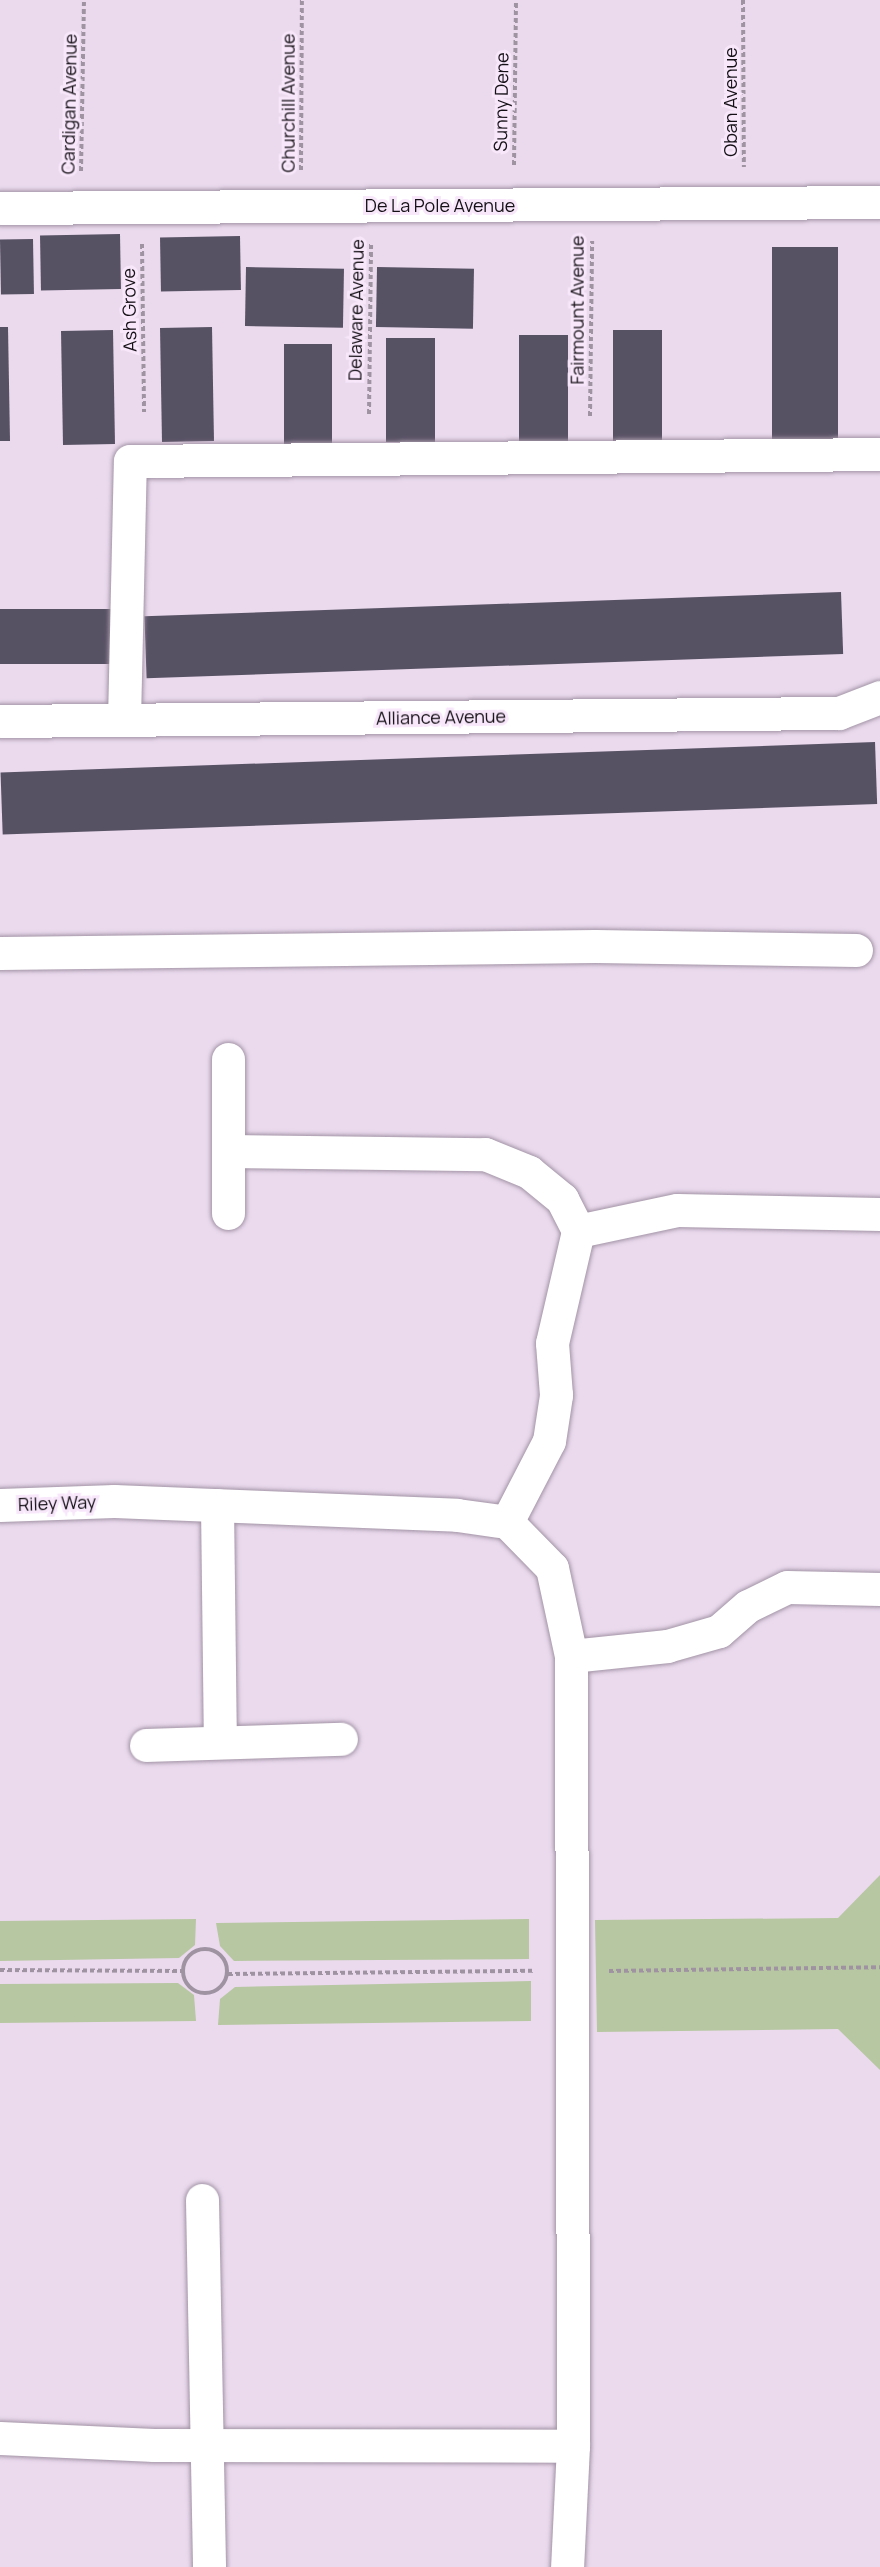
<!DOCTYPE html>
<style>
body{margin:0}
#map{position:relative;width:880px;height:2567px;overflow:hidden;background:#ebdaee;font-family:Manrope,sans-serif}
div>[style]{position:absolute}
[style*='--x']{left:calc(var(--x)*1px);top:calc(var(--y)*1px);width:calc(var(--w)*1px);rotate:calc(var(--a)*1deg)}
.green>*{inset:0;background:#b7c7a2}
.building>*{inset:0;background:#575164;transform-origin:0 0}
.path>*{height:4px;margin-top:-2px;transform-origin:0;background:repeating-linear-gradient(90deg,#9f93a2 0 4.5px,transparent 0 7.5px)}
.path>.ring{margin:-2px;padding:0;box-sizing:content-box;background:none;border:4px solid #9f93a2;border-radius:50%}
.roads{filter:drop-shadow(0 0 2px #a293a5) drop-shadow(0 0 2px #a293a5)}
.minor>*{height:33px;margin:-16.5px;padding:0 16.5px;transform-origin:16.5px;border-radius:16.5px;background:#fff}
span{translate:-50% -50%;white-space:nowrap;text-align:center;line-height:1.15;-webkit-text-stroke:6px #f8e7fb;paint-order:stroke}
.street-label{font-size:18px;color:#151016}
</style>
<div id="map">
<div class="green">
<div style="clip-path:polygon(880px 1875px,880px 2070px,838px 2029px,597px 2032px,595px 1920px,838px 1918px)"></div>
<div style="clip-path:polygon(196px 1919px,195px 1945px,179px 1958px,0 1961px,0 1921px)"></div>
<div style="clip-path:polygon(529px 1919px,529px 1959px,234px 1961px,220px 1946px,216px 1923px)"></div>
<div style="clip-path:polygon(531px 1981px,531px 2021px,218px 2025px,220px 1999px,235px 1987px)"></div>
<div style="clip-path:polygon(178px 1983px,194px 1995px,196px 2021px,0 2023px,0 1984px)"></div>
</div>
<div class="building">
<div style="left:120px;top:234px;width:55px;height:80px;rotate:89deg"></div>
<div style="left:240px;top:236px;width:54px;height:80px;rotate:89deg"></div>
<div style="left:33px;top:239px;width:55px;height:33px;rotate:89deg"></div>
<div style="left:772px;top:247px;width:66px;height:199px"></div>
<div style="left:246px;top:267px;width:98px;height:59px;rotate:1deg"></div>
<div style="left:377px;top:267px;width:97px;height:60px;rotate:1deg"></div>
<div style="clip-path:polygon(0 327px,8px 327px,10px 441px,0 441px)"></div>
<div style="left:212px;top:327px;width:114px;height:52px;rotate:89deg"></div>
<div style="left:113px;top:330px;width:114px;height:52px;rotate:89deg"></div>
<div style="left:662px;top:330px;width:111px;height:49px;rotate:90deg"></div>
<div style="left:519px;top:335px;width:49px;height:110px"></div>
<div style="left:435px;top:338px;width:104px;height:49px;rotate:90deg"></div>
<div style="left:284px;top:344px;width:48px;height:104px"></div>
<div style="left:841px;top:592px;width:62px;height:697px;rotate:88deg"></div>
<div style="left:115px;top:609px;width:55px;height:115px;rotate:90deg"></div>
<div style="left:875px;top:742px;width:62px;height:875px;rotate:88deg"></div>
</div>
<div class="path">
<div style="--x:743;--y:0;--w:167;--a:89.7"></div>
<div style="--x:514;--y:165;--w:165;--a:-89.3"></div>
<div style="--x:301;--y:170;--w:170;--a:-89.7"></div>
<div style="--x:81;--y:171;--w:171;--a:-89"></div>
<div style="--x:142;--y:244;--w:168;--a:89.3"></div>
<div style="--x:369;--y:414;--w:172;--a:-89.3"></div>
<div style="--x:590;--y:416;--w:175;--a:-89.3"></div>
<div class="ring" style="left:183px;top:1949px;width:40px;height:40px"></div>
<div style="--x:0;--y:1970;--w:183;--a:0.3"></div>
<div style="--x:609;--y:1971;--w:271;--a:-0.8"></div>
<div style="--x:228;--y:1974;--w:305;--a:-0.6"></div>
</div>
<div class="roads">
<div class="minor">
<div style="--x:0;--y:208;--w:880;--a:-0.39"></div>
<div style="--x:124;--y:720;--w:259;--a:-88.7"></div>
<div style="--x:130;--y:461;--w:750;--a:-0.53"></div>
<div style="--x:0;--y:721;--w:839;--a:-0.55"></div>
<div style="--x:839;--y:713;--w:44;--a:-21.3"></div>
<div style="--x:0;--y:953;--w:595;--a:-0.67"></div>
<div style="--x:595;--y:946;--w:261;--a:0.9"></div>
<div style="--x:228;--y:1059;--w:154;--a:90"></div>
<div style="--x:228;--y:1151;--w:257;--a:0.7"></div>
<div style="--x:485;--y:1154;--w:48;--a:22.2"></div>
<div style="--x:529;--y:1172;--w:43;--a:39.3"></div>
<div style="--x:562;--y:1199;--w:36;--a:63"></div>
<div style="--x:0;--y:1505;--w:114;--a:-2"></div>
<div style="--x:114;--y:1501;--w:343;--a:2.3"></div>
<div style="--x:457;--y:1515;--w:50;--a:8"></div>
<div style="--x:507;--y:1522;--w:64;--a:45.6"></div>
<div style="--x:552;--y:1568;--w:90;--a:77.8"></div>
<div style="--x:571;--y:1656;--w:790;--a:89.85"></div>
<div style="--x:217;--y:1505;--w:237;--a:89.3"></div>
<div style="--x:507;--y:1522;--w:91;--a:-62.6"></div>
<div style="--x:549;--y:1441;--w:47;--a:-81.3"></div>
<div style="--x:556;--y:1395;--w:52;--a:-94.4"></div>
<div style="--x:552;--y:1343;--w:115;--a:-76.9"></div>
<div style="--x:578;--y:1231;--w:101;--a:-12"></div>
<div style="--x:677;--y:1210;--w:203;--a:1.1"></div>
<div style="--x:571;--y:1656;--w:97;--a:-5.9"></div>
<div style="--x:667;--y:1646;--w:54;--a:-16.1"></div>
<div style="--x:719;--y:1631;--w:38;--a:-41"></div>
<div style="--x:748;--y:1606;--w:43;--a:-26"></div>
<div style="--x:787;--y:1587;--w:93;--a:1.2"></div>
<div style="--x:146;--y:1745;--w:195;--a:-1.8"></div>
<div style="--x:202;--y:2200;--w:367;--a:88.9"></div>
<div style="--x:0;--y:2438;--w:154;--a:2.6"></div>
<div style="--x:154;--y:2445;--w:419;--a:0.1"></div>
<div style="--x:573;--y:2446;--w:121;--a:92.8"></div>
</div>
</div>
<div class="street-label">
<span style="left:501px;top:102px;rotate:-89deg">Sunny Dene</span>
<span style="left:730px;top:102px;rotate:-90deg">Oban Avenue</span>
<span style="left:288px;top:103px;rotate:-90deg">Churchill Avenue</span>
<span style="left:69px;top:104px;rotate:-89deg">Cardigan Avenue</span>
<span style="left:440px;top:205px">De La Pole Avenue</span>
<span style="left:129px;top:310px;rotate:-91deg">Ash Grove</span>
<span style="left:356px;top:310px;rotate:-89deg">Delaware Avenue</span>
<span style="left:577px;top:310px;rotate:-90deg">Fairmount Avenue</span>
<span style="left:441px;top:717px;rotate:-1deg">Alliance Avenue</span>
<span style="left:57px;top:1503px;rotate:-2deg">Riley Way</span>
</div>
</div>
